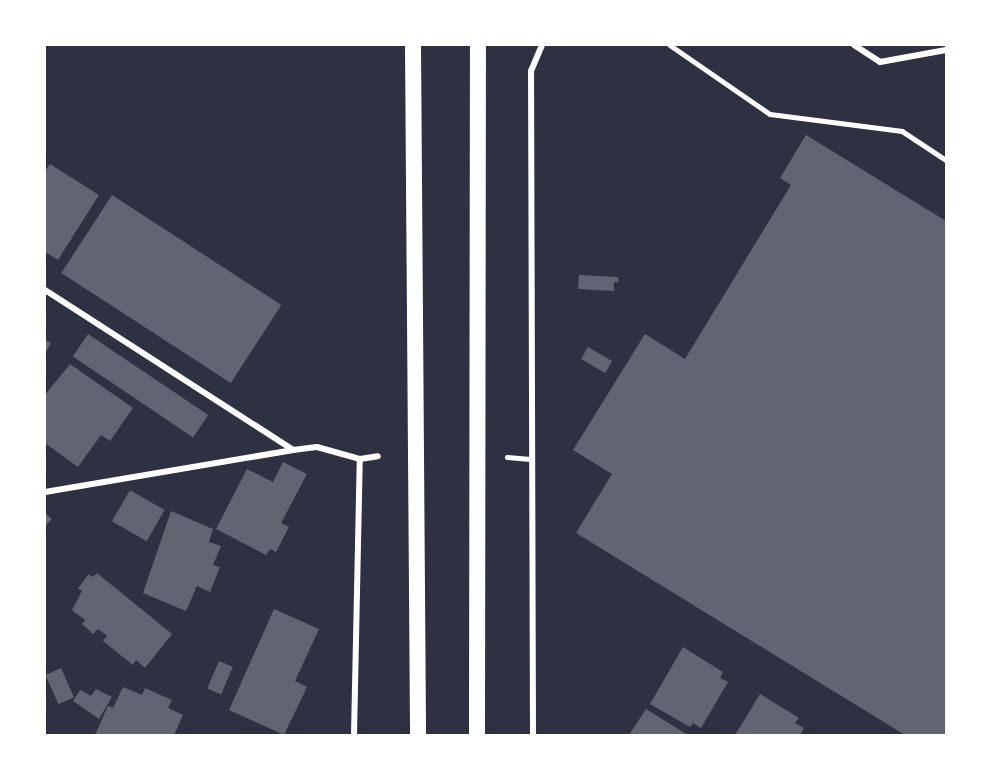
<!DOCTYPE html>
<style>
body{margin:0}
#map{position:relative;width:991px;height:780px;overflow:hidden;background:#2d3142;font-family:"DejaVu Sans",sans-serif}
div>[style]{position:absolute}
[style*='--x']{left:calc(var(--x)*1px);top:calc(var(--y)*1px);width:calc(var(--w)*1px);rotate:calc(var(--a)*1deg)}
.building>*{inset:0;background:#626471;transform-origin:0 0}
.service>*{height:4.5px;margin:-2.25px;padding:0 2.25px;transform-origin:2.25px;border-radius:2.25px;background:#fff}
.minor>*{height:6px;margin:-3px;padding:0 3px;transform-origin:3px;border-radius:3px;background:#fff}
.trunk>*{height:16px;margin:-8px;padding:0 8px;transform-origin:8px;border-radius:8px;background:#fff}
span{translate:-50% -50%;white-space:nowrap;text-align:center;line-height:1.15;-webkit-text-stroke:4.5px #fff;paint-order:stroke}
.frame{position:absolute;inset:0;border:46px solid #fff;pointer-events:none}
</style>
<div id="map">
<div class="building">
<div style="clip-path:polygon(806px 135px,946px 221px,946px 735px,905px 735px,576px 533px,612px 474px,573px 450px,645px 334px,685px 359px,791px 185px,780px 178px)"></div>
<div style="clip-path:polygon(50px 164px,99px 195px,58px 260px,45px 252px,45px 171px)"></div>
<div style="left:112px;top:195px;width:202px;height:93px;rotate:33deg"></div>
<div style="clip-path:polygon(579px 275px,618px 277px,619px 282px,614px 282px,614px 291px,578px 289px)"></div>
<div style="left:88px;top:334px;width:145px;height:27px;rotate:34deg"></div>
<div style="clip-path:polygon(45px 340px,51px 343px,45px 354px)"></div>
<div style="left:588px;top:347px;width:28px;height:14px;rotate:30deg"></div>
<div style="clip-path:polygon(70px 364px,133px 408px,110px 441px,101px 435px,78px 467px,45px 443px,45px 395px)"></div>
<div style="clip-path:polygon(283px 462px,307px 474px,281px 523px,289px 527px,276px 552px,270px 549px,266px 555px,216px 529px,247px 469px,273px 482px)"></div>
<div style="left:130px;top:490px;width:40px;height:36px;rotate:30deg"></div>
<div style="clip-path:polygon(171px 511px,213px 529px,209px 542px,221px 546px,213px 565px,220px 567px,210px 592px,197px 586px,186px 611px,143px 593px)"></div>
<div style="clip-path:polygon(45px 513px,52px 519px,45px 526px)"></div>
<div style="clip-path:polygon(97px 573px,172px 634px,145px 668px,136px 660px,133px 665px,103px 641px,107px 636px,98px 629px,93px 634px,82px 624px,85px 620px,72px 610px,82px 591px,78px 588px,89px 574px,93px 577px)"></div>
<div style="clip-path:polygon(274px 609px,319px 629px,295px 681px,307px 687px,284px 735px,229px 710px)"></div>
<div style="clip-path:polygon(683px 647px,723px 672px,720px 678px,728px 682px,701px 728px,693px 723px,690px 727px,650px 704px)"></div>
<div style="left:219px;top:661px;width:15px;height:30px;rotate:23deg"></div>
<div style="left:61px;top:668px;width:32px;height:17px;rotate:66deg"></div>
<div style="clip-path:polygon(123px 687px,142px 695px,145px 688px,172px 700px,168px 708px,183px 715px,174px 735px,95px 735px,108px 706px,113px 708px)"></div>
<div style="clip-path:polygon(96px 689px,112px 697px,99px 719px,73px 701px,80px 690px,91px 696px)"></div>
<div style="clip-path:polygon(760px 694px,799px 718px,795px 723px,804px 728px,800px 735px,735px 735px)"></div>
<div style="clip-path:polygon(646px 709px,688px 735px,629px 735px)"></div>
</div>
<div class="service">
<div style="--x:670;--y:45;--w:121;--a:34.6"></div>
<div style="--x:770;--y:114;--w:133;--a:7.3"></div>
<div style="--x:902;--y:131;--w:53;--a:33.4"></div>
<div style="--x:507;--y:457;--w:23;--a:5"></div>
</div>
<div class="minor">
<div style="--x:854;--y:45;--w:31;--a:33"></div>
<div style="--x:880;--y:62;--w:67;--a:-10.3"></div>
<div style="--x:45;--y:290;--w:294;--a:32.8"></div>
<div style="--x:45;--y:492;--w:252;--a:-9.6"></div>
<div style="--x:293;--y:450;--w:24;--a:-7"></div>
<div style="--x:317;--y:447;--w:45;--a:15.6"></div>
<div style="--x:360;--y:459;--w:18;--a:-9"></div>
<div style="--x:354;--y:735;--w:276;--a:-88.8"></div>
<div style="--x:533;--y:735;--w:664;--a:-90.17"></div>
<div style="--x:531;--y:71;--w:28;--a:-67"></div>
</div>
<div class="trunk">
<div style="--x:413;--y:45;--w:690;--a:89.58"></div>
<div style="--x:477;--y:735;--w:690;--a:-89.92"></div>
</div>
<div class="frame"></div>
</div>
